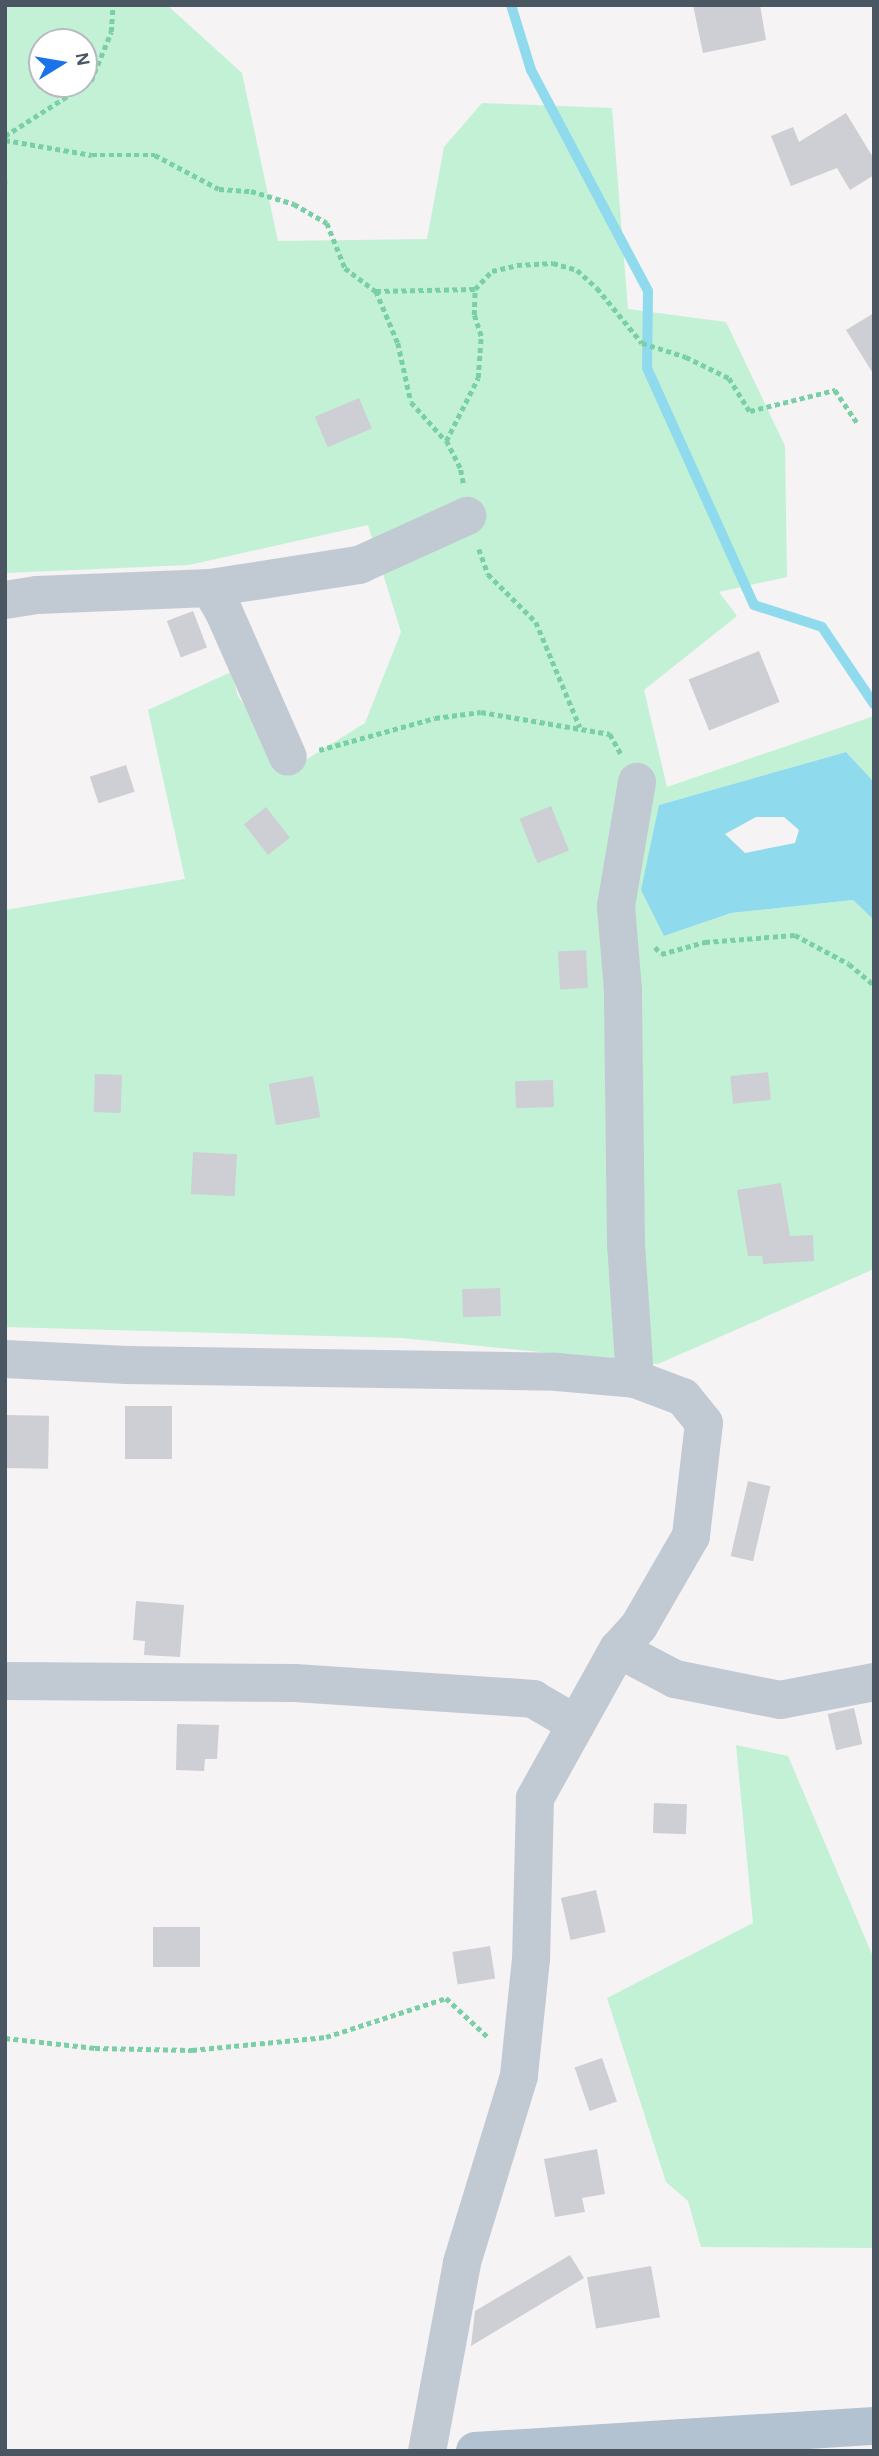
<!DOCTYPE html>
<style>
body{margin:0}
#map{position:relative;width:879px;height:2456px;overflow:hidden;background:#f5f3f3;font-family:"Alegreya Sans",sans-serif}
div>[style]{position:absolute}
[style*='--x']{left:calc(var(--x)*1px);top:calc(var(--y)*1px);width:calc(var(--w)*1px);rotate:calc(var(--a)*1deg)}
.green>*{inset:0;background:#c3f1d5}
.water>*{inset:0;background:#90daee}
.stream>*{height:10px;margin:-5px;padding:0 5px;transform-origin:5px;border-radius:5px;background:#90daee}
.building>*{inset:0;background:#cdcfd5;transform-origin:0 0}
.path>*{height:4.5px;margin-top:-2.25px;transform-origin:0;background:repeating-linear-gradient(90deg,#7ad0a6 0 5px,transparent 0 8.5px)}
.minor>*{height:38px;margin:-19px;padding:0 19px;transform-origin:19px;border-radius:19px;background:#c1cad2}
.major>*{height:38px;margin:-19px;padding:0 19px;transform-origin:19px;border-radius:19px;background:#b3c2d1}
span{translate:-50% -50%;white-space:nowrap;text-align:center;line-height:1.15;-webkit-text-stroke:5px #fff;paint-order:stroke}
.frame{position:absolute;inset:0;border:7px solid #4a5661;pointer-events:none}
.north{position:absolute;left:28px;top:28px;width:70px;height:70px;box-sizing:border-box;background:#fff;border:2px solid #b7bbc0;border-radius:50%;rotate:79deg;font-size:19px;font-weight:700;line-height:28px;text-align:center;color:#4a5661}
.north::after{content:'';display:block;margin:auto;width:24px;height:32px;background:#1a73e8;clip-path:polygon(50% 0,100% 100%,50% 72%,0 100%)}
</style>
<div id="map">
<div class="green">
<div style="clip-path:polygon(evenodd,5px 5px,167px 5px,242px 73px,278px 241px,427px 239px,444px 147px,482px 103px,612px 108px,628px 309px,726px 322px,785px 446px,787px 577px,719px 592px,737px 616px,644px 690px,667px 787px,874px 716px,874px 782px,846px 752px,659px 805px,664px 936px,731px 913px,853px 900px,874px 920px,874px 1269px,658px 1364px,402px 1338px,5px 1327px,5px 910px,185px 879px,148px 710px,231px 672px,238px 696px,288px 771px,365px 723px,401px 632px,368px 525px,189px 565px,5px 573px,5px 5px,42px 42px,84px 42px,84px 84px,42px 84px,42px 42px)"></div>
<div style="clip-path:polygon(736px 1745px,788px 1756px,874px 1959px,874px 2248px,701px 2247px,688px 2201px,666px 2182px,607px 1998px,753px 1923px)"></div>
</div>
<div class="water">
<div style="clip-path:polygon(evenodd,846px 752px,874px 782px,874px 920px,853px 900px,731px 913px,664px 936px,641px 890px,659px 805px,846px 752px,756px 817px,784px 817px,799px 830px,795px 843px,745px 853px,725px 834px,756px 817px)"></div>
</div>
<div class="stream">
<div style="--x:511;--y:5;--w:68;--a:72.9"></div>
<div style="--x:531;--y:70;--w:250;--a:62.1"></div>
<div style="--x:648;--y:291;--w:77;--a:90.7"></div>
<div style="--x:647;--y:368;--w:260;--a:65.7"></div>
<div style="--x:754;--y:605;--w:71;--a:17.9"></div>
<div style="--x:822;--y:627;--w:93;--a:56"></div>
</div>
<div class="building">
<div style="clip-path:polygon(693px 5px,760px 5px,766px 40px,703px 53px)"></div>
<div style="clip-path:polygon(846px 113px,874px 159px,874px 175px,850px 190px,837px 168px,791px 186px,771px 136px,793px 127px,799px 142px)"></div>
<div style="clip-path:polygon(874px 313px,874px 375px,846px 330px)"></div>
<div style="left:359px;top:398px;width:33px;height:48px;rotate:67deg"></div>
<div style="left:193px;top:611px;width:39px;height:28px;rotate:69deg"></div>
<div style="left:759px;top:651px;width:55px;height:76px;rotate:68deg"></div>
<div style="left:126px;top:765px;width:28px;height:38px;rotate:72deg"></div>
<div style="left:551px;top:806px;width:48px;height:34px;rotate:68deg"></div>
<div style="left:266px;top:807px;width:39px;height:28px;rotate:52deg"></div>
<div style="left:586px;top:950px;width:38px;height:28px;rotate:87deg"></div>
<div style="left:768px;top:1072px;width:28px;height:38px;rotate:84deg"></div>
<div style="left:95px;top:1074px;width:27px;height:38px;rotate:2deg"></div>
<div style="left:313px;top:1076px;width:42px;height:45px;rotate:80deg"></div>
<div style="left:553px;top:1080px;width:27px;height:38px;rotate:88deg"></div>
<div style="left:193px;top:1152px;width:44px;height:42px;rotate:3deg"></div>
<div style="clip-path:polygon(781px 1183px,790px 1236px,813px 1235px,814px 1261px,763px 1264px,762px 1256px,748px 1256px,737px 1190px)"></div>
<div style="left:500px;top:1288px;width:28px;height:38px;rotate:88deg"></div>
<div style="left:125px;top:1406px;width:47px;height:53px"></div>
<div style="left:5px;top:1415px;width:44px;height:53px;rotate:1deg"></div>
<div style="left:748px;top:1481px;width:23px;height:77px;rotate:13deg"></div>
<div style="clip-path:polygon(136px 1601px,184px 1605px,180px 1657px,144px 1655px,145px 1641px,133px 1640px)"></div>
<div style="left:854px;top:1708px;width:37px;height:27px;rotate:77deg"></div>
<div style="clip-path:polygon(177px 1724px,219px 1725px,217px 1759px,205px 1759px,204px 1771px,176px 1770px)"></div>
<div style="left:654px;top:1803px;width:33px;height:30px;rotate:2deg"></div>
<div style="left:596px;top:1890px;width:43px;height:36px;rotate:77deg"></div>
<div style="left:200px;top:1927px;width:40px;height:47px;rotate:90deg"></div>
<div style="left:490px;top:1946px;width:33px;height:38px;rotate:81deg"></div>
<div style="left:602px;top:2058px;width:46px;height:29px;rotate:71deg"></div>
<div style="clip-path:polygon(597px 2149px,605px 2194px,582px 2198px,585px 2212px,555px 2217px,544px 2159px)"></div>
<div style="clip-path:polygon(570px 2255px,584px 2278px,471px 2346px,475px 2311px)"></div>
<div style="left:651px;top:2266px;width:52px;height:65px;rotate:80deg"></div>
</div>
<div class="path">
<div style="--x:5;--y:136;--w:102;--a:-32.6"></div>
<div style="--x:91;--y:81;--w:53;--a:-67.8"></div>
<div style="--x:111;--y:32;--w:27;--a:-86"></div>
<div style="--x:5;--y:140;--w:88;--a:9.8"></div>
<div style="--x:92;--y:155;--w:63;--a:0"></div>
<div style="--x:155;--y:155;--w:72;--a:28"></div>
<div style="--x:219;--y:189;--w:32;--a:4"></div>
<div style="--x:251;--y:191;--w:45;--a:16.8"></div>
<div style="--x:294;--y:204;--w:38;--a:30"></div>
<div style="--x:327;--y:223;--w:48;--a:68.2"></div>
<div style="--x:345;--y:268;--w:39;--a:37"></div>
<div style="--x:376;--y:291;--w:56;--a:67.1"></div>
<div style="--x:398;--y:343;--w:60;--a:77.6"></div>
<div style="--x:411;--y:402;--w:52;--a:48.1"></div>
<div style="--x:5;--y:180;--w:9;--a:90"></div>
<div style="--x:376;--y:291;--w:99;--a:-1.2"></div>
<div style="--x:463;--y:483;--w:15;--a:-101"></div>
<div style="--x:460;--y:468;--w:30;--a:-117"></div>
<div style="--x:446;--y:441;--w:71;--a:-63.1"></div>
<div style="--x:478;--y:378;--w:42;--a:-85.9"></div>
<div style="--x:481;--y:336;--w:22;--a:-108"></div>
<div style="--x:474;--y:315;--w:26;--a:-88"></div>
<div style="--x:475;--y:289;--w:25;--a:-47"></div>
<div style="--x:492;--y:271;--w:26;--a:-13"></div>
<div style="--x:517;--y:265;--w:36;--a:-3"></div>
<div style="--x:553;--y:263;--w:25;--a:16"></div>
<div style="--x:577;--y:270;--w:27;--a:42"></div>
<div style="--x:597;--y:288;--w:71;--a:50.7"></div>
<div style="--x:642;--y:343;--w:46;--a:17.7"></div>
<div style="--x:686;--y:357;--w:48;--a:26"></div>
<div style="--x:729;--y:378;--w:39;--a:58"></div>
<div style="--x:750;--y:411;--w:88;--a:-13.9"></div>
<div style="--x:835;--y:390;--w:41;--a:55.9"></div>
<div style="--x:479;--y:549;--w:27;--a:70"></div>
<div style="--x:488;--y:574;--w:68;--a:45"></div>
<div style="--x:536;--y:622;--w:114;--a:67.3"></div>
<div style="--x:319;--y:750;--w:120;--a:-15.4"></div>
<div style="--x:435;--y:718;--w:46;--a:-7.4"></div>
<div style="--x:481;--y:712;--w:131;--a:9.7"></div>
<div style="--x:610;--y:734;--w:23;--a:61"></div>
<div style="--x:655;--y:947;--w:9;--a:49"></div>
<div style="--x:661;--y:954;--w:46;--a:-15.3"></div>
<div style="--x:705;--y:942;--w:90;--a:-4.4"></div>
<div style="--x:795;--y:935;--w:61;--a:28.2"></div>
<div style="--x:849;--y:964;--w:33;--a:40"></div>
<div style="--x:5;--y:2038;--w:91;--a:6.3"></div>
<div style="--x:95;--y:2048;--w:97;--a:1.2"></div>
<div style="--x:192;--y:2050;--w:135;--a:-5.5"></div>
<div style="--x:326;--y:2037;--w:126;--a:-18"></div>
<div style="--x:446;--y:1998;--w:57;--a:42.9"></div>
</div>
<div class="minor">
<div style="--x:210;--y:588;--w:151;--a:-8.8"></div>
<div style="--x:359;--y:565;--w:119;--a:-24.4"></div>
<div style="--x:5;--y:600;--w:32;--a:-9"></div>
<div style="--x:37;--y:595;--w:173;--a:-2.3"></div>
<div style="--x:210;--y:588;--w:28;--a:60"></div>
<div style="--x:224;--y:612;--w:158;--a:66.2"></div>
<div style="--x:5;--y:1359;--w:122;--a:2.8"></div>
<div style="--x:127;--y:1365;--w:430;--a:0.9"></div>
<div style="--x:557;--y:1372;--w:78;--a:5.1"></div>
<div style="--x:635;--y:1379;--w:51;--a:20.6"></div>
<div style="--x:683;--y:1397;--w:33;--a:51"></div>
<div style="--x:704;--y:1423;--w:114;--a:96.6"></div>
<div style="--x:691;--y:1536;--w:104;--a:120"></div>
<div style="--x:639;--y:1626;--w:31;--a:132"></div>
<div style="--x:618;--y:1649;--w:171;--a:119.1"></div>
<div style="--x:535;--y:1798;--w:161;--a:91.4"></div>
<div style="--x:531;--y:1959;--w:118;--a:95.9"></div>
<div style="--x:519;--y:2076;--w:195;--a:107"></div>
<div style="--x:462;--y:2263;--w:191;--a:100.5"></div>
<div style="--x:635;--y:1379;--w:135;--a:-93.8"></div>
<div style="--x:626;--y:1244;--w:254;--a:-90.7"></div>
<div style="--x:623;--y:990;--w:84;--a:-94.8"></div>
<div style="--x:616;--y:906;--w:126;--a:-80.4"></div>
<div style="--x:618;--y:1649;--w:64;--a:27.8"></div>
<div style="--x:675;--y:1679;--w:107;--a:11.3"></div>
<div style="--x:780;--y:1700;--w:96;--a:-10.8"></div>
<div style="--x:5;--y:1681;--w:290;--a:0.4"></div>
<div style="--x:295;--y:1683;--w:239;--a:3.8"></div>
<div style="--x:533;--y:1699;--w:50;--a:30.2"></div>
</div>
<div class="major">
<div style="--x:475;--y:2451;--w:400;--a:-3.6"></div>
</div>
<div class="frame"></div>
<div class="north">N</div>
</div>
